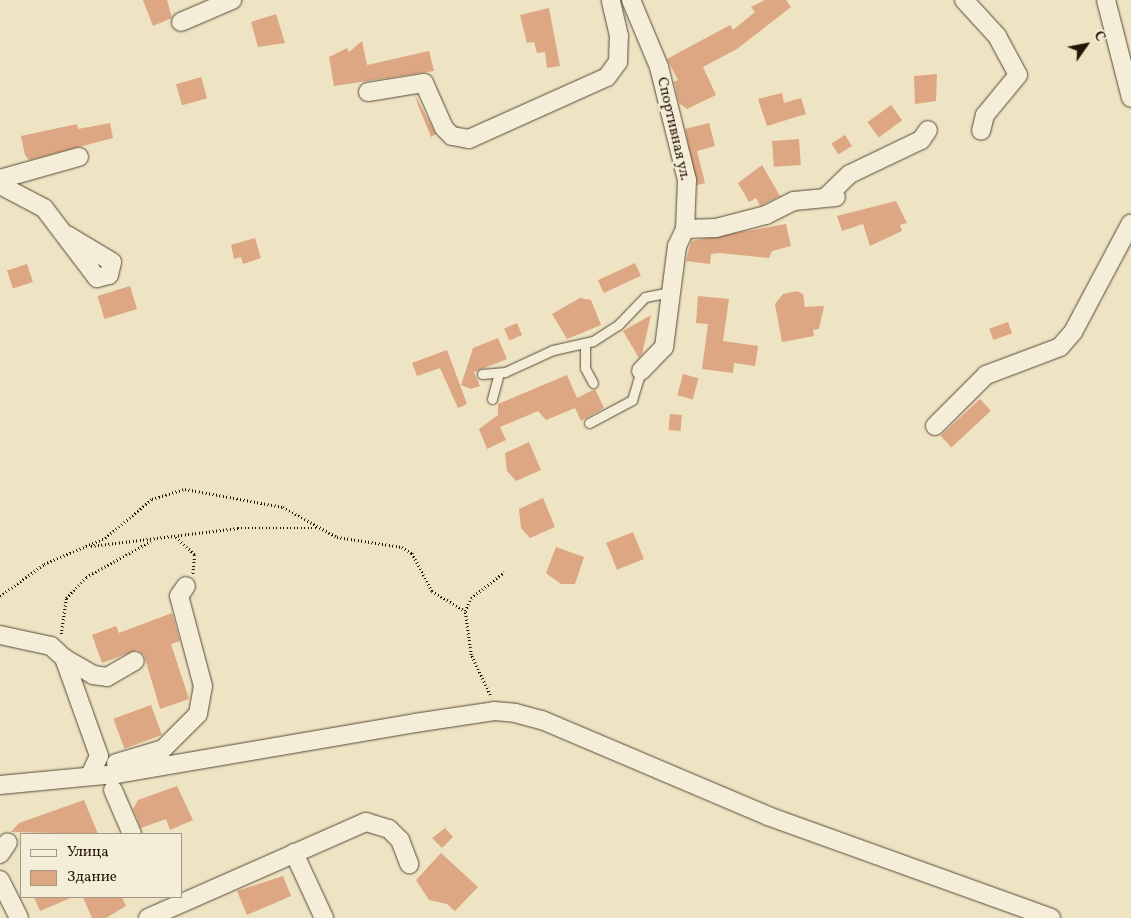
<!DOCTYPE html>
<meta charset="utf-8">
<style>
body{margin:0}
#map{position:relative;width:1131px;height:918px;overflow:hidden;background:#eee3c3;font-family:Vollkorn,serif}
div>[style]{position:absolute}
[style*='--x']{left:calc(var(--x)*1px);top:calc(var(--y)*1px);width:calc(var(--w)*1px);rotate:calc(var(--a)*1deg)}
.building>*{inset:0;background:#dda784;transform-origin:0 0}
.path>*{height:2.5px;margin-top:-1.25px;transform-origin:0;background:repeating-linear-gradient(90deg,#241607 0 1px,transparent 0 3.5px)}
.roads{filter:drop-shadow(0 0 1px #564936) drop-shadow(0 0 1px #564936)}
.service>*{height:9px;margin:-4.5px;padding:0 4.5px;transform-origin:4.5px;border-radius:4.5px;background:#f4edd8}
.minor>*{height:18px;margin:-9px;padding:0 9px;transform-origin:9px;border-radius:9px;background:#f4edd8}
span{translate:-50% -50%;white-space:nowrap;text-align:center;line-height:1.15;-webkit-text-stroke:4.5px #f4edd8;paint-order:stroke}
.street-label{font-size:15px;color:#241607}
.legend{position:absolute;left:20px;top:833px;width:162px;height:65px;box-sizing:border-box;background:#f4edd8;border:1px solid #a19784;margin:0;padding:6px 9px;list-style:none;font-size:15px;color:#241607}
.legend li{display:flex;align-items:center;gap:10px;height:25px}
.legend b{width:25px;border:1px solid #a19784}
.north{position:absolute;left:1061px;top:20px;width:50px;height:50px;-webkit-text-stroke:4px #f4edd8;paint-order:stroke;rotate:57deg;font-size:14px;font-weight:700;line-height:20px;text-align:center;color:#241607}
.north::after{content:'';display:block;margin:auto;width:18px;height:22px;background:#241607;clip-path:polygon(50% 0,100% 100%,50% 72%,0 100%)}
</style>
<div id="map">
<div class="building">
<div style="clip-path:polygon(143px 0,167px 0,172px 18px,153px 26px)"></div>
<div style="clip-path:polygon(765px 0,786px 0,791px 7px,737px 49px,703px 67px,716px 95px,687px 109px,679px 103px,674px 82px,678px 80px,667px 59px,730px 25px,733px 30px,755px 12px,751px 7px)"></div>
<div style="clip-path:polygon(549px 8px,560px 66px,547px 68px,545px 52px,537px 53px,534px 42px,527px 43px,520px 15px)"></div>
<div style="clip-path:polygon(276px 14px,285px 43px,258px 47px,251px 22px)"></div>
<div style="clip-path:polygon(362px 41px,367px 65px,429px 51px,434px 71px,334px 86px,329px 57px,347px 48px,349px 52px)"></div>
<div style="clip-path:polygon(937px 74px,936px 101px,915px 104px,914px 76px)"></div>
<div style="left:201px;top:77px;width:22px;height:26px;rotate:74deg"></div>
<div style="clip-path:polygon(782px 93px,784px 103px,801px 98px,806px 114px,767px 126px,758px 99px)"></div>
<div style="clip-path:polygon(415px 95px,436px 134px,431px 137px,418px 105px)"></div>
<div style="left:891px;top:105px;width:19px;height:29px;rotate:54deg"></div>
<div style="clip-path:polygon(110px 123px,113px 138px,29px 160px,25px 155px,21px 136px,77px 124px,78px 129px)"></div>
<div style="clip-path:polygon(709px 123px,715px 146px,697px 151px,705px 183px,697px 185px,685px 129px)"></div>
<div style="left:845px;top:135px;width:13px;height:16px;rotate:58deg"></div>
<div style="left:799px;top:139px;width:26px;height:27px;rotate:86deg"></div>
<div style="clip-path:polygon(762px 165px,780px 196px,760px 206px,756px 198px,749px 202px,738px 183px)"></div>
<div style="clip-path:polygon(896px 201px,907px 223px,900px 225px,902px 231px,870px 246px,863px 224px,842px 231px,837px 216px)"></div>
<div style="clip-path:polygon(786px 224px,791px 246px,772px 251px,769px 258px,720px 253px,711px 254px,710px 264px,686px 261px,691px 241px)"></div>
<div style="clip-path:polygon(255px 238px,261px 258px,243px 264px,241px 257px,234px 259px,231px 245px)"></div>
<div style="left:635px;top:263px;width:14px;height:41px;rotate:65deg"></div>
<div style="left:27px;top:264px;width:19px;height:21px;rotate:72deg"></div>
<div style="left:130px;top:286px;width:24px;height:34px;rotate:73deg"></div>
<div style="clip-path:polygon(797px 291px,803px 294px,805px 307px,824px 306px,819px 329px,813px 330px,814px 336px,782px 342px,775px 304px,783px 294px)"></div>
<div style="clip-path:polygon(698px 296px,729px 299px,723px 341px,758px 346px,755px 366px,734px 363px,733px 373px,702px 369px,708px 324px,696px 323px)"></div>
<div style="clip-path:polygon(580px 298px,591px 300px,601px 325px,567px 339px,552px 314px)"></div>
<div style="clip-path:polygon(651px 315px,642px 354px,639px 358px,623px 331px)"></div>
<div style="left:1008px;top:322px;width:12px;height:20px;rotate:70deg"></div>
<div style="left:517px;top:323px;width:13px;height:14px;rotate:67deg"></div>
<div style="clip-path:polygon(498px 338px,507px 359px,474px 372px,480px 386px,471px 389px,461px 385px,473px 348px)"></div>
<div style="clip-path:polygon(447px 350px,467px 404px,458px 408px,440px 368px,417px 376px,412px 363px)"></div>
<div style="left:683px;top:374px;width:16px;height:22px;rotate:15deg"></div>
<div style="clip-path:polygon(567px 375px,577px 398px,595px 389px,604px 408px,581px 421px,575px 408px,546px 420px,538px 411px,500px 427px,506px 440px,487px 449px,479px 429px,498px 415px,498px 404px)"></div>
<div style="left:980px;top:399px;width:16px;height:54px;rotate:47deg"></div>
<div style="left:670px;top:414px;width:12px;height:16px;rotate:5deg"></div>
<div style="clip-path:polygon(529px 442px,541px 470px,516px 481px,507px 471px,505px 453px)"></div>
<div style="clip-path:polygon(543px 498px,555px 527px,530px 538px,521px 528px,519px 509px)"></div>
<div style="left:633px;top:532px;width:29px;height:29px;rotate:68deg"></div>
<div style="clip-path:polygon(556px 547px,584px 557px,575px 584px,561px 584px,546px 573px)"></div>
<div style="clip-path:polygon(172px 613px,180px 641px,171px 644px,189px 699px,160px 709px,144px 655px,137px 650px,102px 663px,92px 635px,116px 626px,119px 633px)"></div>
<div style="left:151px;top:705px;width:32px;height:40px;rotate:70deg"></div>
<div style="clip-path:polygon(177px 786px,193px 820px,170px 830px,166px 819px,141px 828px,133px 809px,138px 800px)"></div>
<div style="clip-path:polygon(84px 800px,98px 834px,11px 832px,19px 823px)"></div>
<div style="clip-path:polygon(445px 828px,453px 837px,442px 848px,432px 838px)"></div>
<div style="clip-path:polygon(441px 853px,478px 887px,455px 911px,447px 904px,429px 900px,416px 880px)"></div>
<div style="clip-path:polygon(283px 876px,291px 896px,247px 915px,237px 891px)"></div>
<div style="clip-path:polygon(34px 897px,73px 897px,40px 911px)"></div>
<div style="clip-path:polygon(83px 897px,122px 897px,126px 906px,106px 918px,92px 918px)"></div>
</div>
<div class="path">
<div style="--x:176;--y:537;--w:26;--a:43"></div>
<div style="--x:195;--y:555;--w:19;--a:96"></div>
<div style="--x:91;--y:546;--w:148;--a:-7"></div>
<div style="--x:238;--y:528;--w:78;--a:0"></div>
<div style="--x:0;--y:596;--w:54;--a:-36"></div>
<div style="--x:44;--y:564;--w:66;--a:-23.1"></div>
<div style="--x:105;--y:538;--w:61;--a:-39.7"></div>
<div style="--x:152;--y:499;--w:34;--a:-17"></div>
<div style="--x:185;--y:489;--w:100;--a:10.4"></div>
<div style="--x:283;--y:507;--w:62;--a:29.1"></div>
<div style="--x:337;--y:537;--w:66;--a:8.7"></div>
<div style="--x:402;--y:547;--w:12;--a:31"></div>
<div style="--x:412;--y:553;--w:43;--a:62.2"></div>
<div style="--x:432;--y:591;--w:39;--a:31"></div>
<div style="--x:61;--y:634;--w:36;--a:-82"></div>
<div style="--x:66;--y:598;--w:29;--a:-46"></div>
<div style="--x:86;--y:577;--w:74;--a:-29"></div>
<div style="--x:490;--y:695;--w:44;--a:-115.4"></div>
<div style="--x:471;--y:655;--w:44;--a:-97.8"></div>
<div style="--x:465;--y:611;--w:14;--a:-65"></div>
<div style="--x:471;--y:598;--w:42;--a:-38.2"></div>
</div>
<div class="roads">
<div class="service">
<div style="--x:585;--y:343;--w:25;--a:90"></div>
<div style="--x:585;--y:368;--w:17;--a:62"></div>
<div style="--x:482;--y:374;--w:23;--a:-5"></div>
<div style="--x:505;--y:372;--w:53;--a:-24.6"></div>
<div style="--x:553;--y:350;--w:41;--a:-12.7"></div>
<div style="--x:593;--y:341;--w:30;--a:-33"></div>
<div style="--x:618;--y:325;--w:39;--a:-46"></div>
<div style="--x:645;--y:297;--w:26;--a:-11"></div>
<div style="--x:492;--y:399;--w:27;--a:-75"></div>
<div style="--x:589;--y:423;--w:49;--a:-28.1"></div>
<div style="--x:632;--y:400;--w:30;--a:-73"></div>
</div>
<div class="minor">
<div style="--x:631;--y:0;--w:73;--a:67.3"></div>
<div style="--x:659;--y:67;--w:116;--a:76.1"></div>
<div style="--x:687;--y:180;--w:49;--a:92.3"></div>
<div style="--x:685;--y:229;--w:19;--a:115"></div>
<div style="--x:677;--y:246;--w:102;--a:97.3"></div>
<div style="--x:664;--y:347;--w:33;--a:134"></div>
<div style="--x:964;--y:0;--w:49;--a:47.5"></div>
<div style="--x:997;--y:36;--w:44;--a:61.7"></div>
<div style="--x:1018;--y:75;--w:52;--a:129.5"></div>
<div style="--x:985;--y:115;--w:16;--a:104"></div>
<div style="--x:1106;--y:0;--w:101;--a:75.7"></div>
<div style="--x:181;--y:22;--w:56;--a:-23.3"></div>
<div style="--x:368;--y:92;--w:57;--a:-9.1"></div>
<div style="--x:424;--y:83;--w:49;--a:66"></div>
<div style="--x:444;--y:128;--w:11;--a:45"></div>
<div style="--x:452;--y:136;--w:17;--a:10"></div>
<div style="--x:469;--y:139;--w:151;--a:-24.2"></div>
<div style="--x:607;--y:77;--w:19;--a:-54"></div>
<div style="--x:618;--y:62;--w:26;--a:-88"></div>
<div style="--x:619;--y:36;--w:37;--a:-103"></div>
<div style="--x:0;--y:179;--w:82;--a:-15.6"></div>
<div style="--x:0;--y:185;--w:50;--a:27.6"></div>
<div style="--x:44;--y:208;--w:88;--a:52.9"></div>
<div style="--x:97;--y:278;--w:12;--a:-14"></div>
<div style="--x:109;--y:275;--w:13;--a:-77"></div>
<div style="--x:112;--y:262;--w:52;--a:-149"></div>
<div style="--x:827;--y:196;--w:32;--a:-44"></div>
<div style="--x:850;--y:174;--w:79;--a:-25.6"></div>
<div style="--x:921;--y:140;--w:12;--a:-55"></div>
<div style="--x:685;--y:229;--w:31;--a:-2"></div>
<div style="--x:716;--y:228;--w:52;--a:-14.6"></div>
<div style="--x:766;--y:215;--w:31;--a:-27"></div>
<div style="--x:794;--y:201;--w:42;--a:-5.4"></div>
<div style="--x:935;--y:426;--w:72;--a:-45"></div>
<div style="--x:986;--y:375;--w:79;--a:-20.7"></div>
<div style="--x:1060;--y:347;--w:20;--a:-49"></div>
<div style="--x:1073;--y:332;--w:123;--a:-62"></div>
<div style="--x:0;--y:635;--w:52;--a:12.2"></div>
<div style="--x:51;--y:646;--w:18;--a:43"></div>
<div style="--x:64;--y:658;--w:104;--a:70.3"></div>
<div style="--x:99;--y:756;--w:21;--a:115"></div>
<div style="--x:64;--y:658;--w:34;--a:30"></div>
<div style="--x:93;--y:675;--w:14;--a:8"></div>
<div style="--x:107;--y:677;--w:32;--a:-30"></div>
<div style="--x:116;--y:763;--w:49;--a:-16.6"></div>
<div style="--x:163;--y:749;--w:49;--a:-45"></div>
<div style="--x:198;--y:714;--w:28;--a:-80"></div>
<div style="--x:203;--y:686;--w:93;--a:-104.9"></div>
<div style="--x:179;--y:596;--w:12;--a:-55"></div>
<div style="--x:0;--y:785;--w:118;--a:-5.4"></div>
<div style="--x:117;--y:774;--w:302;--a:-9.7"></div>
<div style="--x:415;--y:723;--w:80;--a:-8.6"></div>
<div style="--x:494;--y:711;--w:21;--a:5"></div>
<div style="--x:515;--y:713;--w:28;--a:15"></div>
<div style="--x:542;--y:720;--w:246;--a:23"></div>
<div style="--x:768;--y:816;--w:301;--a:19.8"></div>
<div style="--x:113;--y:790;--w:48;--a:66.6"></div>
<div style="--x:294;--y:853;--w:72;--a:65.2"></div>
<div style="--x:0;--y:854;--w:14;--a:-56"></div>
<div style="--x:0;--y:880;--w:42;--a:63.4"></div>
<div style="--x:148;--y:918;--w:238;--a:-23.8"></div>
<div style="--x:366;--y:822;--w:24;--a:17"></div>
<div style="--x:389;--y:829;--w:16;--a:45"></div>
<div style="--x:400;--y:840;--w:26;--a:69"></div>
</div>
</div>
<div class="street-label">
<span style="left:673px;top:129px;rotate:77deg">Спортивная ул.</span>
</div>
<ul class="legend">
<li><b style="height:6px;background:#f4edd8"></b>Улица</li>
<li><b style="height:14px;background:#dda784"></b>Здание</li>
</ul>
<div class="north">С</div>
</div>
